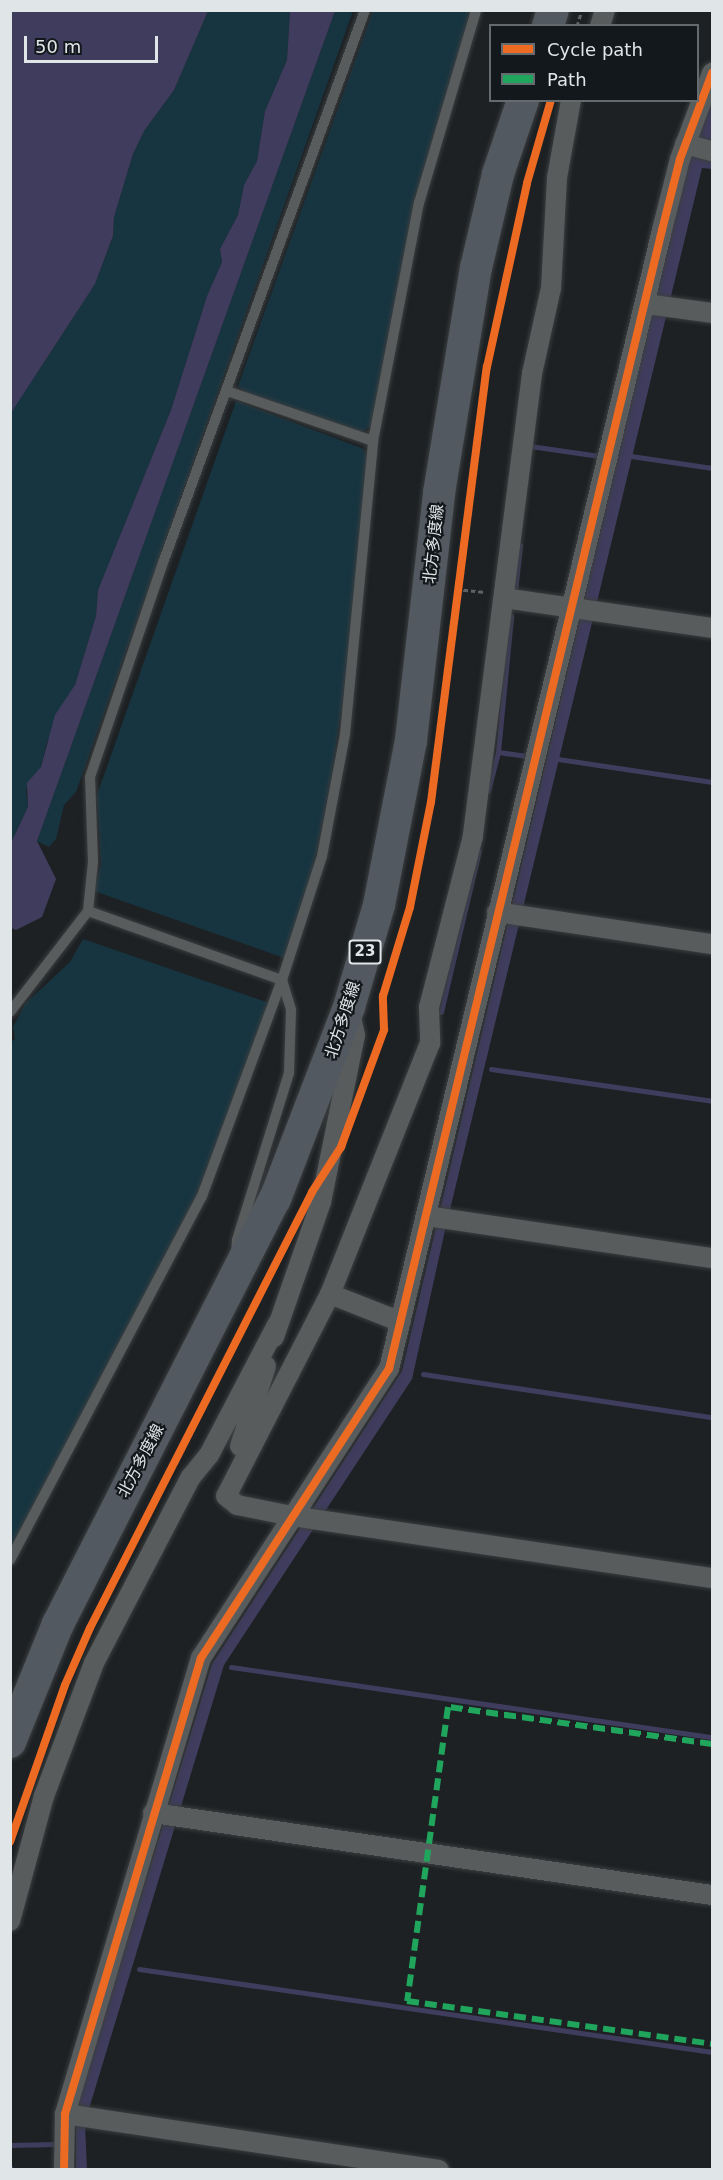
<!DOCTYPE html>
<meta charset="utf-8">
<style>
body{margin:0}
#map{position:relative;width:723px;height:2180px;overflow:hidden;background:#1d2123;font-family:"DejaVu Sans","Noto Sans JP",sans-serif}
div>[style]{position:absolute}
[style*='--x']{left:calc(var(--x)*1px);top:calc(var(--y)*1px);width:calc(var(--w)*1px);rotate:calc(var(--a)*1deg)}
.green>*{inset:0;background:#173540}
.water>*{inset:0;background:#403c5e}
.stream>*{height:5px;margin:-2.5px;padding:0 2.5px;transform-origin:2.5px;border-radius:2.5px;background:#403c5e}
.path>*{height:3px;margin-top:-1.5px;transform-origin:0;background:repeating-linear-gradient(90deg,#5e6162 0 4.5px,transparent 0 7.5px)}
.roads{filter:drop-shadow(0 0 2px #3b3e40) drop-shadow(0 0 2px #3b3e40)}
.service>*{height:10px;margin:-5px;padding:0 5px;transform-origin:5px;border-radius:5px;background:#595c5d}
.minor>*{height:20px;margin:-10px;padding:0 10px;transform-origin:10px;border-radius:10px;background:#595c5d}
.primary>*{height:32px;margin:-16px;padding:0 16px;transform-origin:16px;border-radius:16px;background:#535960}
.quiet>*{height:6px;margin-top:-3px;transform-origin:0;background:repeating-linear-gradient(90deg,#20a55d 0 12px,transparent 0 18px)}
.cycleway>*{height:8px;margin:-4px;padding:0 4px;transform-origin:4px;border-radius:4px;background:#ed6a23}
span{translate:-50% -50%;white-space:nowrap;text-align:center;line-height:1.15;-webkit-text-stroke:4.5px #12181b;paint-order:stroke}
.shield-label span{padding:2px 4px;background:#12181b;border:2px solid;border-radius:4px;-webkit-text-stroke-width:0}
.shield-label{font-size:15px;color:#e0e5e7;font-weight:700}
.street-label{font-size:16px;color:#e0e5e7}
.frame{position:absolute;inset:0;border:12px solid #e0e5e7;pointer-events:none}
.legend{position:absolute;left:489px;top:24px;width:210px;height:78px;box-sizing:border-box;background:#12181b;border:2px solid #646a6d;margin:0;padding:8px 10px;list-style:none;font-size:18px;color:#e0e5e7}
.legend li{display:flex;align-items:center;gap:12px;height:30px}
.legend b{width:30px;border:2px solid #646a6d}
.scale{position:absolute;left:24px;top:36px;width:134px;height:27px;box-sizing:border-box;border:3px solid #e0e5e7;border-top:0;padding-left:8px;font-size:18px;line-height:21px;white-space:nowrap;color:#e0e5e7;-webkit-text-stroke:4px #12181b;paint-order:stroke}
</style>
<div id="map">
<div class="green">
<div style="clip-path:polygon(208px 11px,290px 11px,287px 60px,265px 111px,257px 161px,244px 185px,238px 215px,220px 249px,222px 262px,207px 296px,171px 410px,98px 590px,96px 616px,75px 685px,47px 742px,41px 767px,26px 790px,28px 807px,11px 843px,11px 413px,95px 284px,113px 237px,114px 217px,133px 154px,144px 131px,174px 90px)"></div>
<div style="clip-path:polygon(335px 11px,353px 11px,76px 792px,64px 805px,56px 839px,49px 847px,37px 841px)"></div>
<div style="clip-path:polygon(373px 11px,471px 11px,414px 201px,371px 426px,362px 432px,247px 393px,238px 386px)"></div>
<div style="clip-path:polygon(236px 401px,364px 449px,368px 460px,345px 686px,330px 785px,313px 869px,287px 959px,94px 891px,101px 864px,97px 795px)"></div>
<div style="clip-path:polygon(83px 939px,272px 1004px,197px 1196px,11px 1554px,11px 1042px,15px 1039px,13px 1027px,25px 1004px,70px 962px)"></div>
</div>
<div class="water">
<div style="clip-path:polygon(11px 10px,208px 11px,174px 90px,144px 131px,133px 154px,114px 217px,113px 236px,95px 284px,11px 413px)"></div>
<div style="clip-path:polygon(290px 11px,335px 11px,37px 841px,56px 879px,42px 917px,16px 930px,11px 928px,11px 843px,28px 807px,27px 783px,41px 767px,55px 715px,75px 685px,96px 616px,98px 590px,171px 410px,207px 296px,222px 262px,220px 249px,238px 215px,244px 185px,257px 161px,265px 111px,287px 60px)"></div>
<div style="clip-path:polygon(712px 98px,712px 138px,706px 154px,712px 156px,712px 169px,702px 168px,446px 1226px,412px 1379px,224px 1665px,88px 2112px,85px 2125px,87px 2169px,76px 2170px,76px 2109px,212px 1664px,402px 1371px,686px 168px)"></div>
</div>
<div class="stream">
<div style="--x:530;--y:449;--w:3;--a:-90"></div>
<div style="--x:530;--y:446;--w:70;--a:8.2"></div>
<div style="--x:631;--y:456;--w:82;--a:8.4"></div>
<div style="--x:515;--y:591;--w:46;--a:-83.8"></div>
<div style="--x:498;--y:752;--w:137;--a:-84.5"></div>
<div style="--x:558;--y:759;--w:156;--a:8.5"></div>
<div style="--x:488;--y:791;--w:40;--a:-75.6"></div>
<div style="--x:498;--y:752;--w:27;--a:8"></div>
<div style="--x:441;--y:1012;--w:166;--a:-76.8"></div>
<div style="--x:491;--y:1069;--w:223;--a:8.2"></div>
<div style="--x:423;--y:1374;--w:292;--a:8.5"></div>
<div style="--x:231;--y:1667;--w:486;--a:8.3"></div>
<div style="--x:139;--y:1969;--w:579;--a:8.24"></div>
<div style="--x:10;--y:2145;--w:47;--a:-1.2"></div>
<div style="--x:10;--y:2167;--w:3;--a:72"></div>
</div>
<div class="path">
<div style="--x:577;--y:26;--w:17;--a:-73"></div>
<div style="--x:456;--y:589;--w:29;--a:6"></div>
<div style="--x:367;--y:1075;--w:48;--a:-69.3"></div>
<div style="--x:384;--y:1030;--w:34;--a:-92"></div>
<div style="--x:383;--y:996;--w:93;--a:-73.1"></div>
<div style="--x:410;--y:907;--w:107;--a:-78.7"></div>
<div style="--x:431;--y:802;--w:439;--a:-82.7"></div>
<div style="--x:487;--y:367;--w:188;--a:-77.7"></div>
<div style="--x:527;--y:183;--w:86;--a:-73.9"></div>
<div style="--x:176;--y:1464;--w:238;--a:-63.3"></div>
</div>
<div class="roads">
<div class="service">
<div style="--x:227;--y:391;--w:154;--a:18.9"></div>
<div style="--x:88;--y:911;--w:206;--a:19.6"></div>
<div style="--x:282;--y:980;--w:31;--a:73"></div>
<div style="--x:291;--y:1010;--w:63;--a:91.8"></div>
<div style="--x:289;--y:1073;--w:175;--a:107.3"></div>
<div style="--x:237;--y:1240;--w:13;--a:94"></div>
<div style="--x:10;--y:1012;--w:128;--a:-52.3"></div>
<div style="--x:88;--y:911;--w:49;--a:-84.2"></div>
<div style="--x:93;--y:862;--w:85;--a:-92"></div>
<div style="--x:90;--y:777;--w:229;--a:-71.2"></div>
<div style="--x:164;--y:560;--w:586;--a:-69.92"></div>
<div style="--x:10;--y:1560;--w:412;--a:-62.2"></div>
<div style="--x:202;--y:1196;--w:230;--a:-69.7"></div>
<div style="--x:282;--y:980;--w:130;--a:-72.1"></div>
<div style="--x:322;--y:856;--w:124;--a:-79.3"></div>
<div style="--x:345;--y:734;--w:294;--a:-84.5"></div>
<div style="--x:373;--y:441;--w:242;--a:-79.1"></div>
<div style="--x:419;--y:203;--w:201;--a:-73.5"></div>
</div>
<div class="minor">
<div style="--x:600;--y:26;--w:17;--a:-73"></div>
<div style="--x:571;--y:100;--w:79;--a:100.2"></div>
<div style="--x:557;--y:178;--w:110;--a:93.1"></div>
<div style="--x:551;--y:288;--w:88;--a:102.5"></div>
<div style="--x:532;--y:374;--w:466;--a:97.3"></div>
<div style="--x:473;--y:836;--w:177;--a:104.4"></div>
<div style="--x:429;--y:1007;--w:36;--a:88"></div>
<div style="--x:430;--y:1043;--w:270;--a:111.7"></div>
<div style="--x:330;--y:1294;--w:227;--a:117.2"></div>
<div style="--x:226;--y:1496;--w:14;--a:39"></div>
<div style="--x:237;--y:1505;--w:56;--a:11.3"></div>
<div style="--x:292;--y:1516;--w:425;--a:8.4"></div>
<div style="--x:685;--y:144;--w:28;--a:15"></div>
<div style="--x:646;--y:304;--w:67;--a:7.8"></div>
<div style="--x:504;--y:598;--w:210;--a:8.2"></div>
<div style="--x:497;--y:912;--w:217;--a:8.5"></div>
<div style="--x:427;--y:1216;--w:288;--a:8.4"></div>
<div style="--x:330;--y:1294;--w:76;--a:21.5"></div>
<div style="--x:274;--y:1337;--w:143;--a:-70.8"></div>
<div style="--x:321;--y:1202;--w:170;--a:-78.5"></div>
<div style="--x:355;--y:1035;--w:26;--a:-103"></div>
<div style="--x:240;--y:1446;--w:84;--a:-72"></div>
<div style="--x:153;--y:1813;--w:565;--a:8.35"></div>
<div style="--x:10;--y:1921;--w:130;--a:-74.8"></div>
<div style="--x:44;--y:1796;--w:142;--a:-69.4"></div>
<div style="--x:94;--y:1663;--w:210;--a:-62.5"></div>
<div style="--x:191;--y:1477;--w:28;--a:-51"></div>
<div style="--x:209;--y:1455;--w:147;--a:-62.4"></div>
<div style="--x:65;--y:2114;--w:378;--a:8.5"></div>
<div style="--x:64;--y:2170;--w:56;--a:-89"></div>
<div style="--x:65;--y:2114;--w:476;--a:-73.4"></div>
<div style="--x:201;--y:1658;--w:345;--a:-57"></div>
<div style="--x:389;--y:1369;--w:1171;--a:-76.52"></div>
<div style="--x:662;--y:230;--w:73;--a:-75.8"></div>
<div style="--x:680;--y:159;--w:92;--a:-69.6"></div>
</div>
<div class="primary">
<div style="--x:548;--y:26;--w:17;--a:-73"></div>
<div style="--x:10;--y:1742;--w:127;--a:-67.9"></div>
<div style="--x:58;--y:1624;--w:477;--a:-63"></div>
<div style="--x:275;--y:1199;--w:206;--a:-68.9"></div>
<div style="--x:349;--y:1007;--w:106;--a:-73.6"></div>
<div style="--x:379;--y:905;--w:168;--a:-79"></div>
<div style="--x:411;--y:740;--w:249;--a:-83.5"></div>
<div style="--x:439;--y:493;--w:228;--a:-80.7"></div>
<div style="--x:476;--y:268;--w:97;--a:-76.8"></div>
<div style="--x:498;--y:174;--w:78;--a:-71.3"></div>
</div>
</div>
<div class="quiet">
<div style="--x:712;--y:1744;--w:267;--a:-172"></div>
<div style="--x:448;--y:1707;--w:297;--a:97.9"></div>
<div style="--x:407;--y:2001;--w:308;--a:8"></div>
</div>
<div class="cycleway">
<div style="--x:10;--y:1842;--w:166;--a:-70.7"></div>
<div style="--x:65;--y:1685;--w:62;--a:-66.3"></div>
<div style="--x:90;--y:1628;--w:489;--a:-63"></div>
<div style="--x:312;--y:1192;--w:54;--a:-57.2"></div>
<div style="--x:341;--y:1147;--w:125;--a:-69.8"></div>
<div style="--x:384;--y:1030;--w:34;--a:-92"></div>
<div style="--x:383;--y:996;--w:93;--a:-73.1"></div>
<div style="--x:410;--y:907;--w:107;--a:-78.7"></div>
<div style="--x:431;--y:802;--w:439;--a:-82.7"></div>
<div style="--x:487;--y:367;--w:188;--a:-77.7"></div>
<div style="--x:527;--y:183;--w:86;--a:-73.9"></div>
<div style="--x:64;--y:2170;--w:56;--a:-89"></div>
<div style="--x:65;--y:2114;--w:476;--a:-73.4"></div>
<div style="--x:201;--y:1658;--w:345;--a:-57"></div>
<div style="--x:389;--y:1369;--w:1171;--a:-76.52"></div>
<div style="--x:662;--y:230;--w:73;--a:-75.8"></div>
<div style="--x:680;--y:159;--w:92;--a:-69.6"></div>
</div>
<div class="shield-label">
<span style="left:365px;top:952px">23</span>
</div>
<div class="street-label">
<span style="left:434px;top:544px;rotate:-84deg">北方多度線</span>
<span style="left:343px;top:1020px;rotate:-72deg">北方多度線</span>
<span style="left:141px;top:1461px;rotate:-62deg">北方多度線</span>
</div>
<div class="frame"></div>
<ul class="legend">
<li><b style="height:8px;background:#ed6a23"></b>Cycle path</li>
<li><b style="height:8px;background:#20a55d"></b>Path</li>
</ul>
<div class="scale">50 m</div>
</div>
